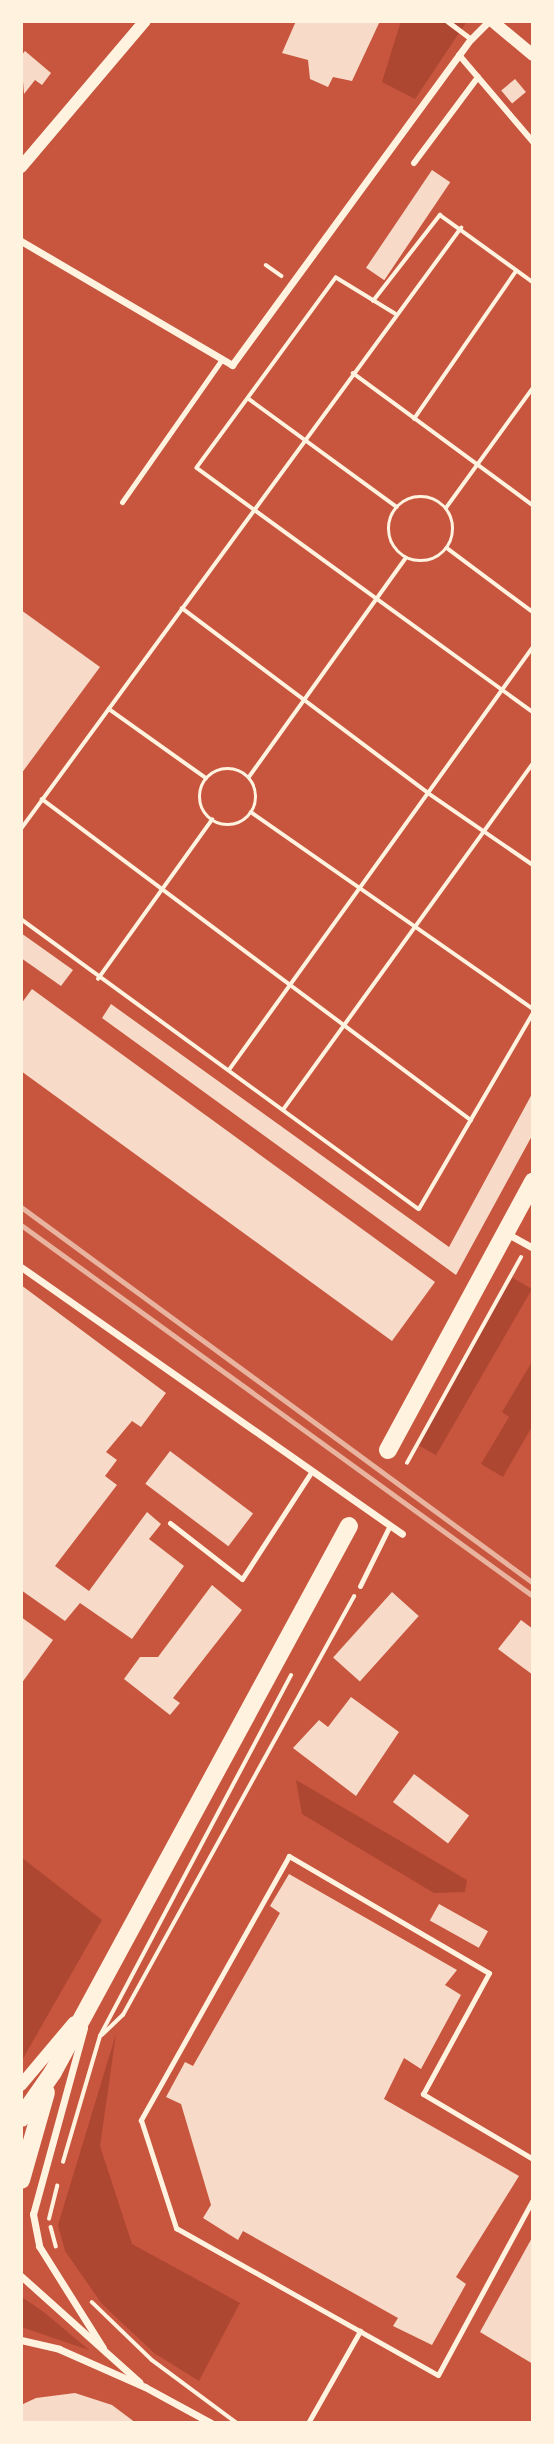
<!DOCTYPE html>
<style>
body{margin:0}
#map{position:relative;width:554px;height:2444px;overflow:hidden;background:#c8553d;font-family:Roboto,sans-serif}
div>[style]{position:absolute}
[style*='--x']{left:calc(var(--x)*1px);top:calc(var(--y)*1px);width:calc(var(--w)*1px);rotate:calc(var(--a)*1deg)}
.green>*{inset:0;background:#ae4732;transform-origin:0 0}
.building>*{inset:0;background:#f7dbc8;transform-origin:0 0}
.path>*{height:3.5px;margin:-1.75px;padding:0 1.75px;transform-origin:1.75px;border-radius:1.75px;background:#fff3e0}
.path>.ring{margin:-1.75px;padding:0;box-sizing:content-box;background:none;border:3.5px solid #fff3e0;border-radius:50%}
.service>*{height:5px;margin:-2.5px;padding:0 2.5px;transform-origin:2.5px;border-radius:2.5px;background:#fff3e0}
.pedestrian>*{height:6px;margin:-3px;padding:0 3px;transform-origin:3px;border-radius:3px;background:#fff3e0}
.minor>*{height:7px;margin:-3.5px;padding:0 3.5px;transform-origin:3.5px;border-radius:3.5px;background:#fff3e0}
.tertiary>*{height:12px;margin:-6px;padding:0 6px;transform-origin:6px;border-radius:6px;background:#fff3e0}
.primary>*{height:18px;margin:-9px;padding:0 9px;transform-origin:9px;border-radius:9px;background:#fff3e0}
.rail>*{height:5px;margin:-2.5px;padding:0 2.5px;transform-origin:2.5px;border-radius:2.5px;background:#e9b49f}
span{translate:-50% -50%;white-space:nowrap;text-align:center;line-height:1.15;-webkit-text-stroke:7px #fff3e0;paint-order:stroke}
.frame{position:absolute;inset:0;border:23px solid #fff3e0;pointer-events:none}
</style>
<div id="map">
<div class="green">
<div style="clip-path:polygon(401px 21px,467px 21px,415px 99px,382px 82px)"></div>
<div style="left:532px;top:1289px;width:192px;height:23px;rotate:120deg"></div>
<div style="clip-path:polygon(533px 1360px,533px 1425px,503px 1477px,481px 1464px,509px 1417px,502px 1412px)"></div>
<div style="clip-path:polygon(296px 1780px,467px 1880px,465px 1892px,434px 1893px,302px 1814px)"></div>
<div style="clip-path:polygon(21px 1857px,102px 1920px,21px 2062px)"></div>
<div style="clip-path:polygon(116px 2034px,100px 2146px,132px 2244px,240px 2303px,199px 2381px,154px 2353px,102px 2304px,65px 2251px,58px 2225px)"></div>
<div style="clip-path:polygon(22px 2297px,45px 2313px,89px 2350px,21px 2327px)"></div>
</div>
<div class="building">
<div style="clip-path:polygon(296px 21px,380px 21px,352px 81px,333px 77px,328px 87px,310px 79px,308px 60px,282px 53px)"></div>
<div style="clip-path:polygon(25px 51px,51px 73px,42px 85px,35px 80px,24px 94px,21px 56px)"></div>
<div style="left:515px;top:79px;width:17px;height:18px;rotate:50deg"></div>
<div style="left:432px;top:170px;width:22px;height:118px;rotate:34deg"></div>
<div style="clip-path:polygon(21px 610px,100px 667px,21px 774px)"></div>
<div style="clip-path:polygon(21px 933px,73px 970px,61px 986px,21px 958px)"></div>
<div style="clip-path:polygon(32px 989px,435px 1282px,392px 1341px,21px 1071px,21px 1004px)"></div>
<div style="clip-path:polygon(111px 1004px,449px 1247px,533px 1092px,533px 1134px,456px 1275px,102px 1018px)"></div>
<div style="clip-path:polygon(21px 1285px,166px 1393px,141px 1427px,132px 1421px,106px 1452px,117px 1460px,105px 1476px,117px 1485px,55px 1566px,89px 1591px,147px 1512px,161px 1524px,149px 1539px,184px 1566px,132px 1639px,80px 1603px,65px 1621px,21px 1590px)"></div>
<div style="left:170px;top:1451px;width:104px;height:41px;rotate:37deg"></div>
<div style="clip-path:polygon(212px 1585px,242px 1610px,173px 1698px,180px 1703px,170px 1715px,124px 1679px,140px 1657px,158px 1657px)"></div>
<div style="left:392px;top:1592px;width:36px;height:88px;rotate:42deg"></div>
<div style="clip-path:polygon(21px 1617px,53px 1640px,21px 1684px)"></div>
<div style="clip-path:polygon(521px 1620px,533px 1629px,533px 1675px,498px 1649px)"></div>
<div style="clip-path:polygon(351px 1697px,399px 1732px,356px 1796px,293px 1748px,319px 1720px,328px 1727px)"></div>
<div style="left:414px;top:1774px;width:69px;height:35px;rotate:37deg"></div>
<div style="clip-path:polygon(289px 1874px,457px 1970px,445px 1985px,461px 1995px,421px 2069px,404px 2058px,384px 2099px,519px 2176px,456px 2277px,466px 2284px,432px 2345px,393px 2326px,398px 2318px,243px 2231px,238px 2240px,203px 2218px,211px 2205px,181px 2104px,166px 2097px,185px 2062px,193px 2066px,280px 1913px,270px 1906px)"></div>
<div style="left:439px;top:1904px;width:56px;height:19px;rotate:29deg"></div>
<div style="clip-path:polygon(533px 2236px,533px 2364px,480px 2332px)"></div>
<div style="clip-path:polygon(75px 2393px,112px 2405px,136px 2423px,21px 2423px,21px 2405px,36px 2398px)"></div>
</div>
<div class="path">
<div style="--x:266;--y:265;--w:19;--a:35"></div>
<div style="--x:373;--y:301;--w:109;--a:-52.1"></div>
<div style="--x:440;--y:215;--w:115;--a:35.8"></div>
<div style="--x:395;--y:314;--w:69;--a:-148.6"></div>
<div style="--x:336;--y:278;--w:235;--a:126.2"></div>
<div style="--x:197;--y:468;--w:415;--a:36"></div>
<div style="--x:353;--y:373;--w:223;--a:36.3"></div>
<div style="--x:249;--y:399;--w:183;--a:36.1"></div>
<div style="--x:414;--y:419;--w:180;--a:-55.4"></div>
<div class="ring" style="left:389px;top:497px;width:60.5px;height:60.5px"></div>
<div style="--x:446;--y:508;--w:148;--a:-54.1"></div>
<div style="--x:447;--y:548;--w:107;--a:36.7"></div>
<div style="--x:182;--y:608;--w:308;--a:36.9"></div>
<div style="--x:428;--y:793;--w:127;--a:34.4"></div>
<div style="--x:109;--y:709;--w:119;--a:35.4"></div>
<div class="ring" style="left:200px;top:769px;width:52.5px;height:52.5px"></div>
<div style="--x:249;--y:777;--w:269;--a:-54.4"></div>
<div style="--x:42;--y:799;--w:536;--a:36.81"></div>
<div style="--x:251;--y:812;--w:344;--a:34.9"></div>
<div style="--x:21;--y:829;--w:745;--a:-53.79"></div>
<div style="--x:21;--y:919;--w:492;--a:36.1"></div>
<div style="--x:419;--y:1209;--w:227;--a:-59.8"></div>
<div style="--x:98;--y:979;--w:196;--a:-54.4"></div>
<div style="--x:229;--y:1070;--w:521;--a:-54.3"></div>
<div style="--x:283;--y:1110;--w:427;--a:-54.2"></div>
<div style="--x:407;--y:1463;--w:235;--a:-61"></div>
<div style="--x:102;--y:2035;--w:29;--a:-44"></div>
<div style="--x:123;--y:2015;--w:478;--a:-61.1"></div>
<div style="--x:63;--y:2162;--w:131;--a:-73.6"></div>
<div style="--x:100;--y:2036;--w:408;--a:-62.1"></div>
<div style="--x:49;--y:2219;--w:34;--a:-76"></div>
<div style="--x:51;--y:2227;--w:20;--a:75"></div>
<div style="--x:92;--y:2302;--w:83;--a:44"></div>
<div style="--x:152;--y:2360;--w:106;--a:36.5"></div>
</div>
<div class="service">
<div style="--x:447;--y:21;--w:30;--a:37"></div>
<div style="--x:122;--y:502;--w:174;--a:-55"></div>
<div style="--x:170;--y:1523;--w:91;--a:37.9"></div>
<div style="--x:242;--y:1579;--w:125;--a:-57.1"></div>
<div style="--x:360;--y:1586;--w:66;--a:-63.8"></div>
<div style="--x:533;--y:2159;--w:128;--a:-149.4"></div>
<div style="--x:423;--y:2094;--w:138;--a:-61.4"></div>
<div style="--x:489;--y:1973;--w:232;--a:-149.7"></div>
<div style="--x:289;--y:1856;--w:303;--a:119.3"></div>
<div style="--x:141;--y:2120;--w:114;--a:72"></div>
<div style="--x:176;--y:2228;--w:300;--a:29.3"></div>
<div style="--x:438;--y:2375;--w:200;--a:-61.6"></div>
<div style="--x:308;--y:2423;--w:106;--a:-60.5"></div>
</div>
<div class="pedestrian">
<div style="--x:459;--y:55;--w:114;--a:49.6"></div>
<div style="--x:414;--y:163;--w:107;--a:-53.3"></div>
</div>
<div class="minor">
<div style="--x:21;--y:241;--w:245;--a:30.4"></div>
<div style="--x:232;--y:365;--w:404;--a:-53.8"></div>
<div style="--x:471;--y:39;--w:25;--a:-45"></div>
<div style="--x:506;--y:1233;--w:31;--a:29"></div>
<div style="--x:21;--y:1267;--w:465;--a:35"></div>
<div style="--x:84;--y:2028;--w:193;--a:105.3"></div>
<div style="--x:33;--y:2214;--w:33;--a:79"></div>
<div style="--x:39;--y:2246;--w:120;--a:57.9"></div>
<div style="--x:21;--y:2276;--w:159;--a:41.9"></div>
<div style="--x:21;--y:2340;--w:39;--a:13"></div>
<div style="--x:59;--y:2349;--w:94;--a:23.8"></div>
<div style="--x:145;--y:2387;--w:75;--a:28.6"></div>
</div>
<div class="tertiary">
<div style="--x:492;--y:21;--w:53;--a:39.7"></div>
<div style="--x:21;--y:167;--w:192;--a:-49.7"></div>
<div style="--x:21;--y:2085;--w:82;--a:-49.9"></div>
</div>
<div class="primary">
<div style="--x:388;--y:1450;--w:305;--a:-61.6"></div>
<div style="--x:21;--y:2118;--w:56;--a:-55.2"></div>
<div style="--x:53;--y:2072;--w:621;--a:-61.54"></div>
<div style="--x:21;--y:2180;--w:91;--a:-74.1"></div>
</div>
<div class="rail">
<div style="--x:21;--y:1207;--w:635;--a:36.29"></div>
<div style="--x:21;--y:1225;--w:632;--a:35.93"></div>
</div>
<div class="frame"></div>
</div>
